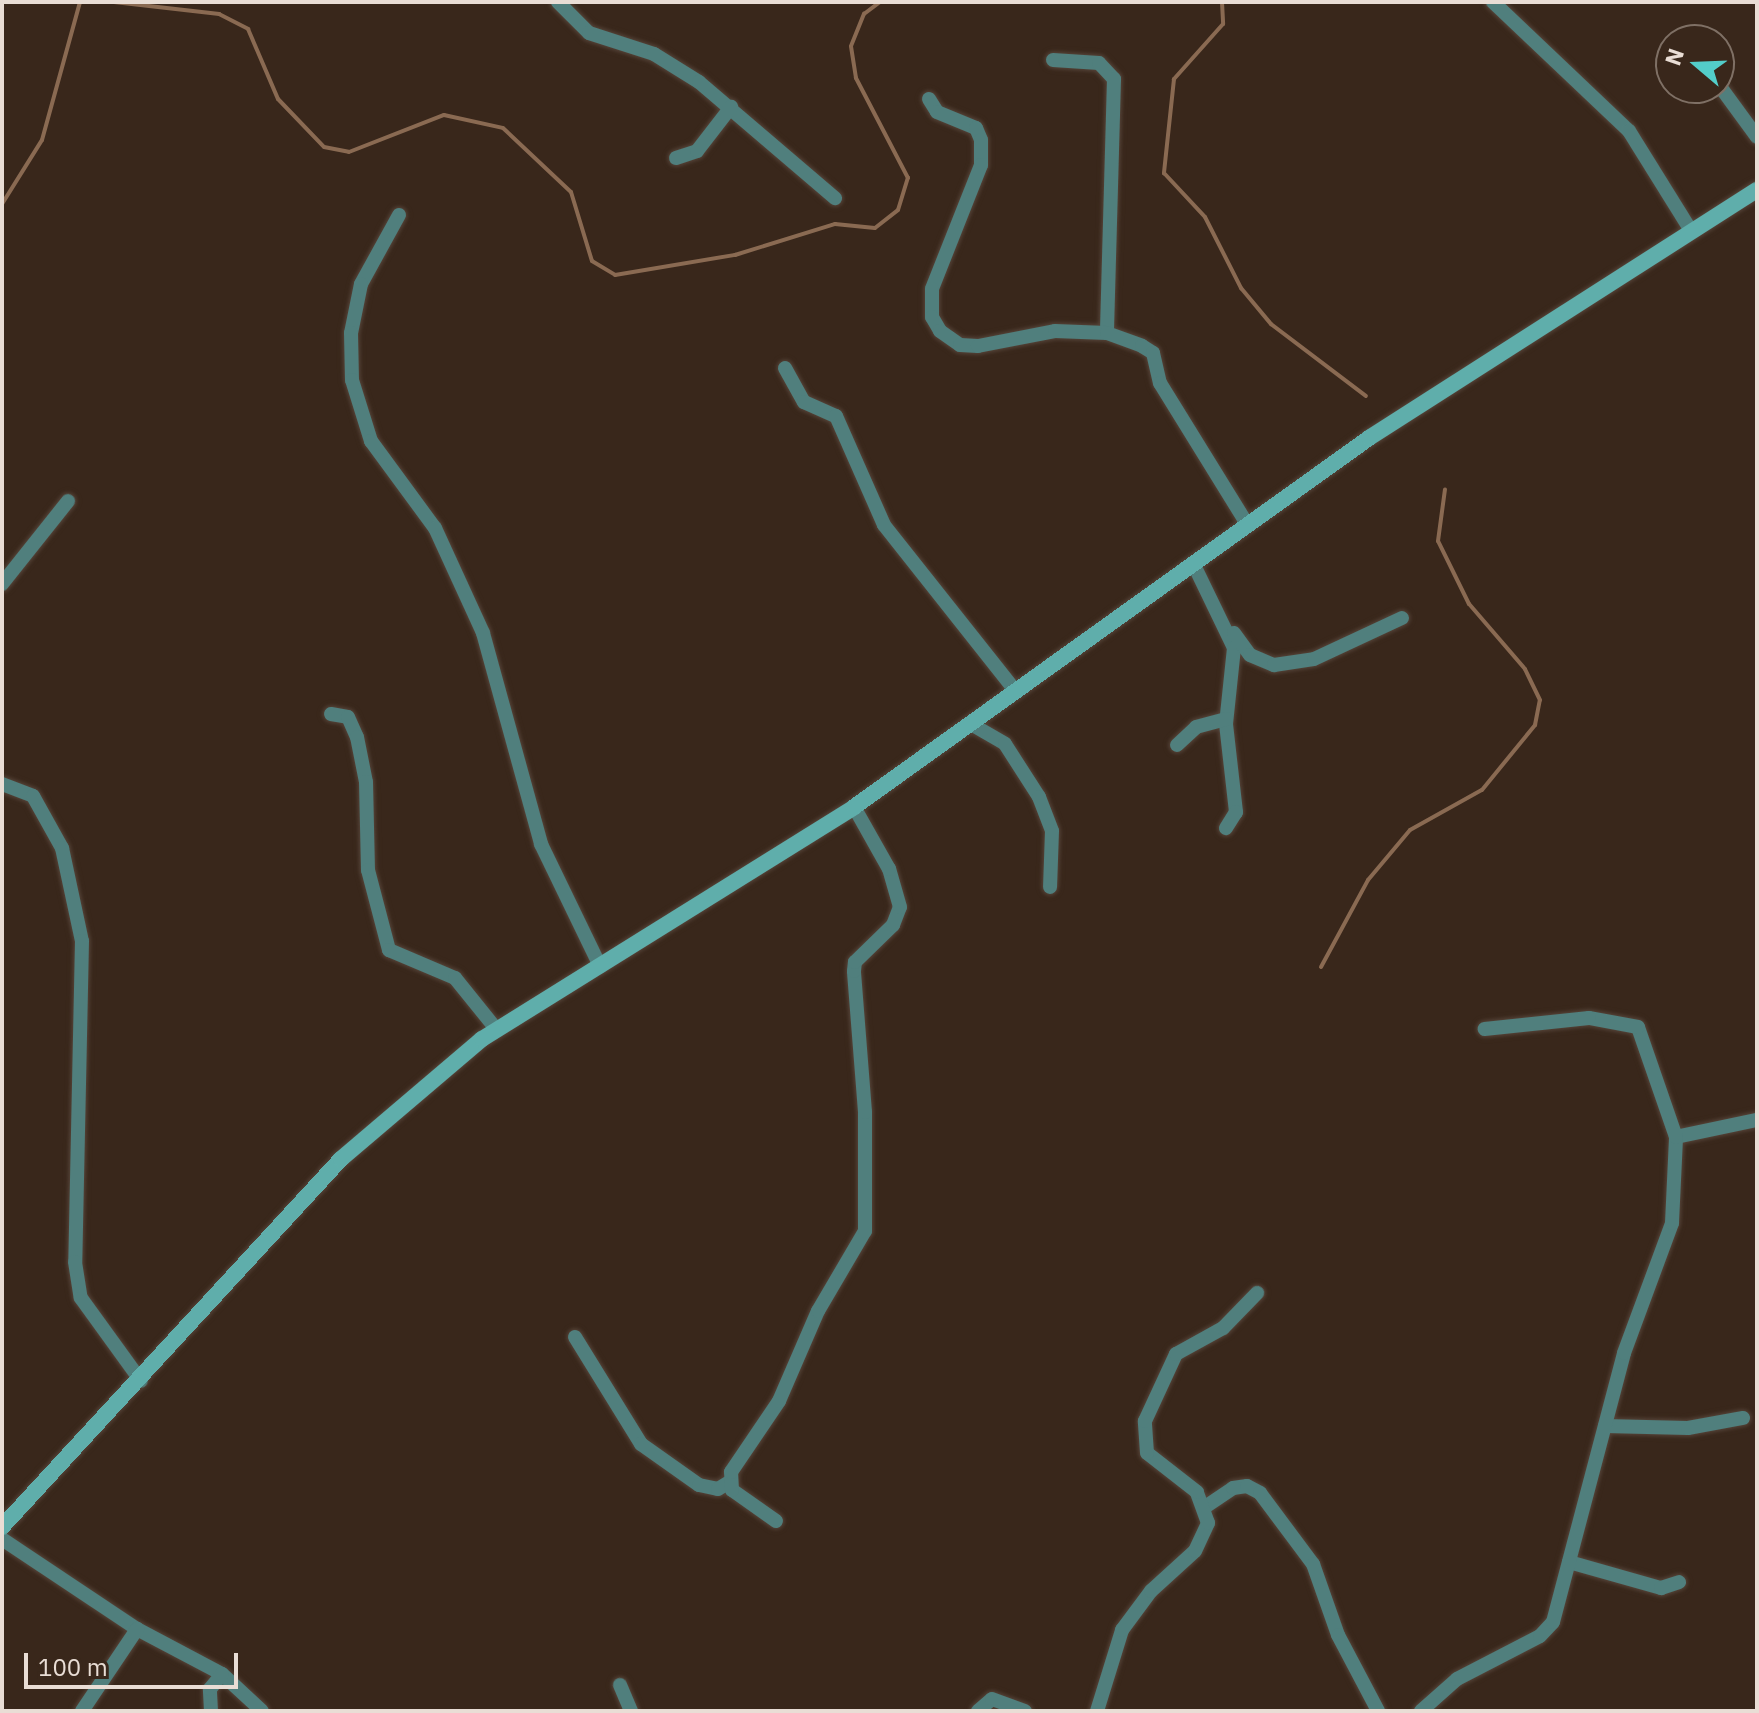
<!DOCTYPE html>
<style>
body{margin:0}
#map{position:relative;width:1759px;height:1713px;overflow:hidden;background:#39271b;font-family:"IBM Plex Sans",sans-serif}
div>[style]{position:absolute}
[style*='--x']{left:calc(var(--x)*1px);top:calc(var(--y)*1px);width:calc(var(--w)*1px);rotate:calc(var(--a)*1deg)}
.stream>*{height:4px;margin:-2px;padding:0 2px;transform-origin:2px;border-radius:2px;background:#8a6a52}
.roads{filter:drop-shadow(0 0 2px #554439) drop-shadow(0 0 2px #554439)}
.minor>*{height:14px;margin:-7px;padding:0 7px;transform-origin:7px;border-radius:7px;background:#507f7d}
.secondary>*{height:16px;margin:-8px;padding:0 8px;transform-origin:8px;border-radius:8px;background:#5faeab}
span{translate:-50% -50%;white-space:nowrap;text-align:center;line-height:1.15;-webkit-text-stroke:6px #39271b;paint-order:stroke}
.frame{position:absolute;inset:0;border:4px solid #e9ddd5;pointer-events:none}
.north{position:absolute;left:1655px;top:24px;width:80px;height:80px;box-sizing:border-box;background:#39271b;border:2px solid #7f7065;border-radius:50%;rotate:289deg;font-size:22px;font-weight:700;line-height:32px;text-align:center;color:#e9ddd5}
.north::after{content:'';display:block;margin:auto;width:28px;height:36px;background:#53cdc9;clip-path:polygon(50% 0,100% 100%,50% 72%,0 100%)}
.scale{position:absolute;left:24px;top:1653px;width:214px;height:36px;box-sizing:border-box;border:4px solid #e9ddd5;border-top:0;padding-left:10px;font-size:24px;line-height:28px;white-space:nowrap;color:#e9ddd5;-webkit-text-stroke:6px #39271b;paint-order:stroke}
</style>
<div id="map">
<div class="stream">
<div style="--x:114;--y:2;--w:106;--a:6.5"></div>
<div style="--x:219;--y:14;--w:33;--a:27"></div>
<div style="--x:248;--y:29;--w:76;--a:66.8"></div>
<div style="--x:278;--y:99;--w:66;--a:46.2"></div>
<div style="--x:324;--y:147;--w:25;--a:11"></div>
<div style="--x:349;--y:152;--w:102;--a:-21.3"></div>
<div style="--x:444;--y:115;--w:60;--a:12.4"></div>
<div style="--x:503;--y:128;--w:93;--a:43.3"></div>
<div style="--x:571;--y:192;--w:72;--a:73.1"></div>
<div style="--x:592;--y:261;--w:27;--a:31"></div>
<div style="--x:615;--y:275;--w:122;--a:-9.5"></div>
<div style="--x:735;--y:255;--w:105;--a:-17.2"></div>
<div style="--x:835;--y:224;--w:40;--a:5.7"></div>
<div style="--x:875;--y:228;--w:29;--a:-38"></div>
<div style="--x:898;--y:210;--w:34;--a:-73"></div>
<div style="--x:908;--y:178;--w:113;--a:-117.5"></div>
<div style="--x:856;--y:78;--w:32;--a:-99"></div>
<div style="--x:851;--y:46;--w:35;--a:-68"></div>
<div style="--x:864;--y:14;--w:20;--a:-37"></div>
<div style="--x:1222;--y:2;--w:22;--a:87"></div>
<div style="--x:1223;--y:24;--w:74;--a:131.7"></div>
<div style="--x:1174;--y:79;--w:95;--a:96.1"></div>
<div style="--x:1164;--y:173;--w:60;--a:47"></div>
<div style="--x:1205;--y:217;--w:80;--a:63.1"></div>
<div style="--x:1241;--y:288;--w:47;--a:50.2"></div>
<div style="--x:1271;--y:324;--w:119;--a:37.2"></div>
<div style="--x:2;--y:204;--w:75;--a:-58"></div>
<div style="--x:42;--y:140;--w:143;--a:-74.6"></div>
<div style="--x:1321;--y:967;--w:99;--a:-61.6"></div>
<div style="--x:1368;--y:880;--w:65;--a:-50"></div>
<div style="--x:1410;--y:830;--w:82;--a:-29.1"></div>
<div style="--x:1482;--y:790;--w:84;--a:-50.8"></div>
<div style="--x:1535;--y:725;--w:25;--a:-79"></div>
<div style="--x:1540;--y:700;--w:34;--a:-116"></div>
<div style="--x:1525;--y:669;--w:86;--a:-130.7"></div>
<div style="--x:1469;--y:604;--w:70;--a:-116.2"></div>
<div style="--x:1438;--y:541;--w:52;--a:-82.3"></div>
</div>
<div class="roads">
<div class="minor">
<div style="--x:558;--y:2;--w:44;--a:45"></div>
<div style="--x:589;--y:33;--w:68;--a:17.9"></div>
<div style="--x:654;--y:54;--w:53;--a:31.9"></div>
<div style="--x:699;--y:82;--w:179;--a:40.5"></div>
<div style="--x:1493;--y:2;--w:187;--a:43.5"></div>
<div style="--x:1629;--y:131;--w:115;--a:58.1"></div>
<div style="--x:1053;--y:60;--w:46;--a:3.7"></div>
<div style="--x:1099;--y:63;--w:22;--a:47"></div>
<div style="--x:1114;--y:79;--w:254;--a:91.6"></div>
<div style="--x:1719;--y:85;--w:64;--a:53.8"></div>
<div style="--x:929;--y:99;--w:15;--a:58"></div>
<div style="--x:937;--y:112;--w:42;--a:22.3"></div>
<div style="--x:976;--y:128;--w:13;--a:67"></div>
<div style="--x:981;--y:140;--w:25;--a:90"></div>
<div style="--x:981;--y:165;--w:133;--a:111.6"></div>
<div style="--x:932;--y:289;--w:28;--a:90"></div>
<div style="--x:932;--y:317;--w:16;--a:60"></div>
<div style="--x:940;--y:331;--w:24;--a:35"></div>
<div style="--x:960;--y:345;--w:18;--a:3"></div>
<div style="--x:978;--y:346;--w:78;--a:-11"></div>
<div style="--x:1055;--y:331;--w:52;--a:2.2"></div>
<div style="--x:1107;--y:333;--w:37;--a:20"></div>
<div style="--x:1142;--y:346;--w:13;--a:32"></div>
<div style="--x:1153;--y:353;--w:31;--a:77"></div>
<div style="--x:1160;--y:383;--w:166;--a:58.3"></div>
<div style="--x:676;--y:158;--w:22;--a:-18"></div>
<div style="--x:697;--y:151;--w:56;--a:-52.3"></div>
<div style="--x:399;--y:215;--w:79;--a:118.8"></div>
<div style="--x:361;--y:284;--w:50;--a:101.5"></div>
<div style="--x:351;--y:333;--w:47;--a:88.8"></div>
<div style="--x:352;--y:380;--w:64;--a:72.7"></div>
<div style="--x:371;--y:441;--w:108;--a:53.7"></div>
<div style="--x:435;--y:528;--w:115;--a:65.4"></div>
<div style="--x:483;--y:633;--w:219;--a:74.6"></div>
<div style="--x:541;--y:844;--w:136;--a:64.2"></div>
<div style="--x:785;--y:368;--w:39;--a:61"></div>
<div style="--x:804;--y:402;--w:35;--a:24"></div>
<div style="--x:836;--y:416;--w:119;--a:66.2"></div>
<div style="--x:884;--y:525;--w:209;--a:51.6"></div>
<div style="--x:1193;--y:563;--w:94;--a:64.2"></div>
<div style="--x:1234;--y:648;--w:76;--a:96"></div>
<div style="--x:1226;--y:724;--w:89;--a:83.5"></div>
<div style="--x:1236;--y:812;--w:19;--a:122"></div>
<div style="--x:2;--y:584;--w:106;--a:-51.5"></div>
<div style="--x:1234;--y:633;--w:27;--a:54"></div>
<div style="--x:1250;--y:655;--w:26;--a:23"></div>
<div style="--x:1274;--y:665;--w:40;--a:-8.5"></div>
<div style="--x:1314;--y:659;--w:97;--a:-25"></div>
<div style="--x:331;--y:714;--w:17;--a:10"></div>
<div style="--x:348;--y:717;--w:22;--a:66"></div>
<div style="--x:357;--y:737;--w:46;--a:78.7"></div>
<div style="--x:366;--y:782;--w:88;--a:88.7"></div>
<div style="--x:368;--y:870;--w:83;--a:75.3"></div>
<div style="--x:389;--y:950;--w:72;--a:23"></div>
<div style="--x:455;--y:978;--w:67;--a:51.1"></div>
<div style="--x:971;--y:724;--w:39;--a:30"></div>
<div style="--x:1005;--y:744;--w:63;--a:57.3"></div>
<div style="--x:1039;--y:797;--w:36;--a:69"></div>
<div style="--x:1052;--y:831;--w:56;--a:92"></div>
<div style="--x:1177;--y:745;--w:26;--a:-43"></div>
<div style="--x:1196;--y:727;--w:31;--a:-15"></div>
<div style="--x:2;--y:784;--w:33;--a:21"></div>
<div style="--x:33;--y:796;--w:60;--a:60.9"></div>
<div style="--x:62;--y:848;--w:95;--a:77.9"></div>
<div style="--x:82;--y:941;--w:321;--a:91.2"></div>
<div style="--x:75;--y:1262;--w:36;--a:81"></div>
<div style="--x:81;--y:1298;--w:102;--a:54.1"></div>
<div style="--x:1676;--y:1137;--w:83;--a:-11.9"></div>
<div style="--x:575;--y:1337;--w:126;--a:58.3"></div>
<div style="--x:641;--y:1444;--w:71;--a:35.3"></div>
<div style="--x:699;--y:1485;--w:19;--a:12"></div>
<div style="--x:718;--y:1489;--w:13;--a:-32"></div>
<div style="--x:1605;--y:1426;--w:83;--a:1.4"></div>
<div style="--x:1688;--y:1428;--w:56;--a:-10.3"></div>
<div style="--x:1205;--y:1507;--w:34;--a:-34"></div>
<div style="--x:1233;--y:1488;--w:14;--a:-8"></div>
<div style="--x:1247;--y:1486;--w:15;--a:28"></div>
<div style="--x:1260;--y:1493;--w:89;--a:53.3"></div>
<div style="--x:1313;--y:1564;--w:75;--a:70.6"></div>
<div style="--x:1338;--y:1635;--w:86;--a:62.2"></div>
<div style="--x:776;--y:1521;--w:54;--a:-144.8"></div>
<div style="--x:732;--y:1490;--w:18;--a:-93"></div>
<div style="--x:731;--y:1472;--w:86;--a:-55.9"></div>
<div style="--x:779;--y:1401;--w:98;--a:-66.6"></div>
<div style="--x:818;--y:1311;--w:93;--a:-59.6"></div>
<div style="--x:865;--y:1231;--w:119;--a:-90"></div>
<div style="--x:865;--y:1112;--w:141;--a:-94.5"></div>
<div style="--x:854;--y:971;--w:9;--a:-84"></div>
<div style="--x:855;--y:962;--w:53;--a:-44.2"></div>
<div style="--x:893;--y:925;--w:19;--a:-69"></div>
<div style="--x:900;--y:907;--w:40;--a:-106"></div>
<div style="--x:889;--y:869;--w:71;--a:-119.4"></div>
<div style="--x:2;--y:1539;--w:162;--a:33.7"></div>
<div style="--x:137;--y:1629;--w:96;--a:27.9"></div>
<div style="--x:222;--y:1674;--w:54;--a:42.8"></div>
<div style="--x:1569;--y:1562;--w:96;--a:15.8"></div>
<div style="--x:1661;--y:1588;--w:19;--a:-18"></div>
<div style="--x:620;--y:1685;--w:28;--a:67"></div>
<div style="--x:82;--y:1711;--w:99;--a:-56.1"></div>
<div style="--x:211;--y:1711;--w:22;--a:-93"></div>
<div style="--x:210;--y:1689;--w:19;--a:-51"></div>
<div style="--x:978;--y:1711;--w:18;--a:-41"></div>
<div style="--x:992;--y:1699;--w:35;--a:20"></div>
<div style="--x:1097;--y:1711;--w:85;--a:-72.8"></div>
<div style="--x:1122;--y:1630;--w:49;--a:-53.4"></div>
<div style="--x:1151;--y:1591;--w:59;--a:-42.3"></div>
<div style="--x:1195;--y:1551;--w:31;--a:-65"></div>
<div style="--x:1208;--y:1523;--w:33;--a:-110"></div>
<div style="--x:1197;--y:1492;--w:63;--a:-142"></div>
<div style="--x:1147;--y:1453;--w:32;--a:-94"></div>
<div style="--x:1145;--y:1421;--w:74;--a:-65.2"></div>
<div style="--x:1176;--y:1354;--w:54;--a:-29"></div>
<div style="--x:1223;--y:1328;--w:49;--a:-45.8"></div>
<div style="--x:1421;--y:1711;--w:48;--a:-41.6"></div>
<div style="--x:1457;--y:1679;--w:93;--a:-27.4"></div>
<div style="--x:1540;--y:1636;--w:19;--a:-47"></div>
<div style="--x:1553;--y:1622;--w:278;--a:-75.2"></div>
<div style="--x:1624;--y:1353;--w:139;--a:-69.7"></div>
<div style="--x:1672;--y:1223;--w:86;--a:-87.3"></div>
<div style="--x:1676;--y:1137;--w:116;--a:-109.1"></div>
<div style="--x:1638;--y:1027;--w:50;--a:-169.6"></div>
<div style="--x:1589;--y:1018;--w:105;--a:174"></div>
</div>
<div class="secondary">
<div style="--x:2;--y:1527;--w:500;--a:-47.35"></div>
<div style="--x:341;--y:1159;--w:185;--a:-40.4"></div>
<div style="--x:482;--y:1039;--w:438;--a:-31.9"></div>
<div style="--x:854;--y:807;--w:634;--a:-35.62"></div>
<div style="--x:1369;--y:438;--w:460;--a:-32.6"></div>
</div>
</div>
<div class="frame"></div>
<div class="north">N</div>
<div class="scale">100 m</div>
</div>
